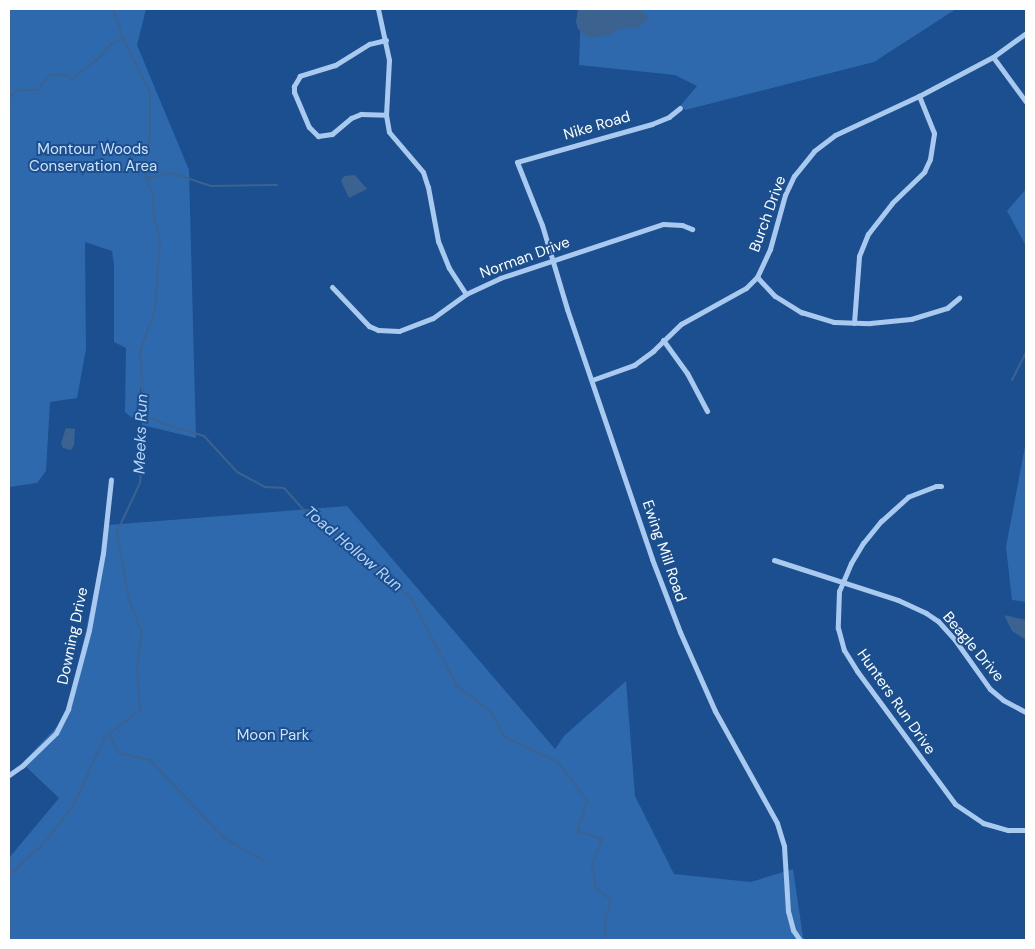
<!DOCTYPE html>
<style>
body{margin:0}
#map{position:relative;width:1035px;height:949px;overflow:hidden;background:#1b4f8f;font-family:"DM Sans",sans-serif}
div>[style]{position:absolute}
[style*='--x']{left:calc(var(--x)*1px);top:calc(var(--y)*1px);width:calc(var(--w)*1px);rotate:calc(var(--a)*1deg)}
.green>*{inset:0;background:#2e69ad}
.water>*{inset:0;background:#3c6290}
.stream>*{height:2px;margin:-1px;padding:0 1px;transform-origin:1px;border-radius:1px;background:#3c6290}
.street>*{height:5px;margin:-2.5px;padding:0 2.5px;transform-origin:2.5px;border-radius:2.5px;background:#a9c9ee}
span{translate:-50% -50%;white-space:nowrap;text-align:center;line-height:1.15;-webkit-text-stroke:4px #1b4f8f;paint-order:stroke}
.street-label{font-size:15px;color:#fff}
.park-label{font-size:15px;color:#cfe3fa}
.water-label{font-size:16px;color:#b5d3f5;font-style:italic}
.frame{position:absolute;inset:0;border:10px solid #fff;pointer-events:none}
</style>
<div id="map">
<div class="green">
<div style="clip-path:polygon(9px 9px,146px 9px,137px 45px,189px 170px,196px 438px,142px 425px,141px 385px,138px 408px,132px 418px,125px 412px,126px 348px,114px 342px,114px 265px,112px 251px,85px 242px,86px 349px,77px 398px,50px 402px,46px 471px,37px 483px,9px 487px)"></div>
<div style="clip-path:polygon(581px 9px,956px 9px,874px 62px,685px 110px,681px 105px,697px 86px,675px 75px,579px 65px)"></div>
<div style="clip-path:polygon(1026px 189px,1026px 246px,1007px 211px)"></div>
<div style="clip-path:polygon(1026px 441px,1026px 602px,1012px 600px,1006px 547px)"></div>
<div style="clip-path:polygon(347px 506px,555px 749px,564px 736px,626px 681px,635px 796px,674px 874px,751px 882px,793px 869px,803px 937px,806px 940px,9px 940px,9px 858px,59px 798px,22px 763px,68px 715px,108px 525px)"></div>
</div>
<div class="water">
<div style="clip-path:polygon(578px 9px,641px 9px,649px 18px,638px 28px,619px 29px,610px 35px,589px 38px,578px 29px,576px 22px)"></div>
<div style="clip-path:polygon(355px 175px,367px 189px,349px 198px,341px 181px,344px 176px)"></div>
<div style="clip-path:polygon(66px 428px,75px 429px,74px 445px,71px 450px,63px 448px,61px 443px)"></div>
<div style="clip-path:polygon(1004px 615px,1026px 620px,1026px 640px,1012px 631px)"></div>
</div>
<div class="stream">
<div style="--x:9;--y:97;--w:12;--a:-35"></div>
<div style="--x:19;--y:90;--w:18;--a:0"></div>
<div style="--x:37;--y:90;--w:20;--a:-49"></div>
<div style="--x:50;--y:75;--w:15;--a:0"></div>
<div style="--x:65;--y:75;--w:8;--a:30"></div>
<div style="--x:72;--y:79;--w:34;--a:-38"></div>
<div style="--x:99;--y:58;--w:18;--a:-49"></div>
<div style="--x:111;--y:44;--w:13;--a:-27"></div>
<div style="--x:146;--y:178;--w:26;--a:-11"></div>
<div style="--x:172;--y:173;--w:41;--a:18.4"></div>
<div style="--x:211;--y:186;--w:66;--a:-0.9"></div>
<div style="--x:1012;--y:380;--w:30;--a:-63"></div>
<div style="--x:145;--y:418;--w:9;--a:0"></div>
<div style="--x:154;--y:418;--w:9;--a:36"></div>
<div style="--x:161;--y:423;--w:45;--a:16.8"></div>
<div style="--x:204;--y:436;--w:49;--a:47.5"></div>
<div style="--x:237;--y:472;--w:32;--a:28"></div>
<div style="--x:265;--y:487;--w:19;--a:3"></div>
<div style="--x:284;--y:488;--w:31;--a:48"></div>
<div style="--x:305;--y:511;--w:52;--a:35.5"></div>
<div style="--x:347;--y:541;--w:86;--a:41.7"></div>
<div style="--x:411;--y:598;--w:99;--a:62.4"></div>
<div style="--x:457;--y:686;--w:44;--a:37.6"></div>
<div style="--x:492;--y:713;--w:27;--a:63"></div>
<div style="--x:504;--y:737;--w:58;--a:24.4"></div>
<div style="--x:557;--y:761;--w:50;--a:53.1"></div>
<div style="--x:587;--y:801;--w:32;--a:108"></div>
<div style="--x:577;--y:831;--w:26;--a:18"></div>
<div style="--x:602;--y:839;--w:27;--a:112"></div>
<div style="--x:592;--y:864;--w:24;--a:81"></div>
<div style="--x:596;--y:888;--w:19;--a:39"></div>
<div style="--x:611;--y:900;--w:22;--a:106"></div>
<div style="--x:605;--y:921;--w:19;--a:87"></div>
<div style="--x:109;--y:734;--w:21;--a:62"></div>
<div style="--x:119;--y:753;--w:32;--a:13"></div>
<div style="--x:150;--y:760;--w:108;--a:46.5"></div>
<div style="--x:224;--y:838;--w:46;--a:29.9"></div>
<div style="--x:9;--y:875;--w:46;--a:-42.4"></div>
<div style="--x:43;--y:844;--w:48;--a:-51.7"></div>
<div style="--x:73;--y:806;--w:75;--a:-65.5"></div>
<div style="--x:104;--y:738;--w:46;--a:-37.9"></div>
<div style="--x:140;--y:710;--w:43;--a:-94"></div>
<div style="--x:137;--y:667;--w:35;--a:-82"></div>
<div style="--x:142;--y:632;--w:35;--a:-112"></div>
<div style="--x:129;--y:600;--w:69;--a:-100"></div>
<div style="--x:117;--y:532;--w:54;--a:-64.9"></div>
<div style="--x:140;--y:483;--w:65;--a:-85.6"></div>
<div style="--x:145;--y:418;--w:67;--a:-94.3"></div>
<div style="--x:140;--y:351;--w:43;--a:-69.4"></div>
<div style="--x:155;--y:311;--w:72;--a:-86"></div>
<div style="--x:160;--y:239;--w:24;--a:-105"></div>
<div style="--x:154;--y:216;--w:22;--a:-93"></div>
<div style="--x:153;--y:194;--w:24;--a:-112"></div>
<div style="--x:144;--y:172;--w:36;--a:-81"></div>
<div style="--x:150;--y:136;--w:43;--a:-90"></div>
<div style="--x:150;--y:93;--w:61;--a:-116.1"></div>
<div style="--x:123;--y:38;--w:31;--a:-109"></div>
</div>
<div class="street">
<div style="--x:378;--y:9;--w:52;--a:77.8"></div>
<div style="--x:389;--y:60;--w:55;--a:93.1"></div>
<div style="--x:386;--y:115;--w:17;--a:80"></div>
<div style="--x:389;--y:132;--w:52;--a:49.6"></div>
<div style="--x:423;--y:172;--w:16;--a:72"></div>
<div style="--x:428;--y:187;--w:55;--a:79.5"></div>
<div style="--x:438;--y:241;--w:29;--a:68"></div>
<div style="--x:449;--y:268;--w:31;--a:57"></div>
<div style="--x:386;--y:40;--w:17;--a:167"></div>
<div style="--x:369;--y:44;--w:40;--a:148"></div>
<div style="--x:335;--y:65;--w:37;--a:163"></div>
<div style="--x:300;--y:76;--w:12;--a:121"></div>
<div style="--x:294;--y:86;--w:6;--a:90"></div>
<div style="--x:294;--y:92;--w:38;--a:67"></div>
<div style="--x:309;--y:127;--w:13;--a:45"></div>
<div style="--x:318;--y:136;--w:14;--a:-8"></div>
<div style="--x:332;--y:134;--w:25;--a:-40"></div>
<div style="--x:351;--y:118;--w:11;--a:-22"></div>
<div style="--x:361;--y:114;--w:25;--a:2"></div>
<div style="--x:993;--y:57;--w:56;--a:53.7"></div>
<div style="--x:680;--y:108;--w:14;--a:141"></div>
<div style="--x:669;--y:117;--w:18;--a:158"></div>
<div style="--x:652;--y:124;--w:140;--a:164.3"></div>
<div style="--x:517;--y:162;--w:68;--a:68.4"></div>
<div style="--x:542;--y:225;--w:88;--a:73.4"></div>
<div style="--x:567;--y:309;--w:264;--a:71.2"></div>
<div style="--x:652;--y:559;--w:78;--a:69"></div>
<div style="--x:680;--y:632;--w:86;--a:66.1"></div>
<div style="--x:715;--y:711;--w:128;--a:61"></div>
<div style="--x:777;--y:823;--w:24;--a:73"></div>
<div style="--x:784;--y:846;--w:65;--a:86.5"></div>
<div style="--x:788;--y:911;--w:20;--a:75"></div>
<div style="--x:793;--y:930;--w:12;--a:55"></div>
<div style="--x:757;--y:277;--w:26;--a:47"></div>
<div style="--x:775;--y:296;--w:31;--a:32"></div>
<div style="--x:801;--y:312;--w:34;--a:17"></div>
<div style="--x:834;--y:322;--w:36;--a:2"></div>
<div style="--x:870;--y:323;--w:41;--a:-5.6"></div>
<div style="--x:911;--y:319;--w:38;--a:-17"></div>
<div style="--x:947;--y:308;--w:16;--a:-40"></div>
<div style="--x:332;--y:287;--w:54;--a:46.5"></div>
<div style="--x:369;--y:326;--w:10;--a:24"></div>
<div style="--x:378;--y:330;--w:21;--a:3"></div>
<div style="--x:399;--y:331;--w:36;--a:-21"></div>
<div style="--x:433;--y:318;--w:41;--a:-36"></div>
<div style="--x:466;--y:294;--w:38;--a:-25"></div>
<div style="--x:500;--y:278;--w:172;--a:-18.3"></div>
<div style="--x:663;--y:224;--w:19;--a:3"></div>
<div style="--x:682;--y:225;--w:11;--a:22"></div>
<div style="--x:854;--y:323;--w:67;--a:-85.7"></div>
<div style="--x:859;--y:256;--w:24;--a:-68"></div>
<div style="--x:868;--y:234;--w:39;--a:-52"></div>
<div style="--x:892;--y:203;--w:45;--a:-44.1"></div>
<div style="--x:924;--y:172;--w:14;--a:-65"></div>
<div style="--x:930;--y:159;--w:26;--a:-81"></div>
<div style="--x:934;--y:133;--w:40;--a:-112"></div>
<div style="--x:663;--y:340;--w:41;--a:54"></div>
<div style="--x:687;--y:373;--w:43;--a:62.2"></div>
<div style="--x:592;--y:380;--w:45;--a:-19.7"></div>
<div style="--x:634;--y:365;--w:24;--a:-36"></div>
<div style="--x:653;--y:351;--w:39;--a:-44"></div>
<div style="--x:681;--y:324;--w:74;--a:-29"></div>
<div style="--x:746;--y:288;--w:16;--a:-45"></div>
<div style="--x:757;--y:277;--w:31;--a:-65"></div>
<div style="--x:770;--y:249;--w:56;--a:-74.5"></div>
<div style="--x:785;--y:195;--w:21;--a:-65"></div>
<div style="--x:794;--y:176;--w:32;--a:-51"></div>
<div style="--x:814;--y:151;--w:26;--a:-37"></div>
<div style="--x:835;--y:135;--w:93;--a:-24.9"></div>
<div style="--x:919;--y:96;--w:84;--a:-27.8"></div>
<div style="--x:993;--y:57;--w:41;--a:-36"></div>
<div style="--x:941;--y:486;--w:5;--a:180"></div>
<div style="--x:936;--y:486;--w:30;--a:159"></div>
<div style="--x:908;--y:497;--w:36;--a:138"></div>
<div style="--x:881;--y:521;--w:28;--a:129"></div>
<div style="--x:863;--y:543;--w:23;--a:121"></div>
<div style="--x:851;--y:563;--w:30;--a:113"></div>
<div style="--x:839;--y:591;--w:37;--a:92"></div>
<div style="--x:838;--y:628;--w:23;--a:75"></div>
<div style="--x:844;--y:650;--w:25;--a:58"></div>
<div style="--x:857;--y:671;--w:165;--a:53.6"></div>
<div style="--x:955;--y:804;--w:34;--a:34"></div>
<div style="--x:983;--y:823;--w:26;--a:16"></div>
<div style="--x:1008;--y:830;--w:18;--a:0"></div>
<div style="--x:774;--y:560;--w:130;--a:17.9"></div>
<div style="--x:898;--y:600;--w:31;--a:25"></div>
<div style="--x:926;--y:613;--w:14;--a:34"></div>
<div style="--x:938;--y:621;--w:25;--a:48"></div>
<div style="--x:955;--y:640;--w:60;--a:54.5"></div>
<div style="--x:990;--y:689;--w:17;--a:40"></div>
<div style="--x:1003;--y:700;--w:26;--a:28"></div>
<div style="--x:9;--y:775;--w:16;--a:-35"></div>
<div style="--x:22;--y:766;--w:47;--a:-44.1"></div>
<div style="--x:56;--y:733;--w:27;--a:-63"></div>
<div style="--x:68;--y:709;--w:82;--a:-75.1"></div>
<div style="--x:89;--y:630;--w:78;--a:-79.7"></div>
<div style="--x:103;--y:553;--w:74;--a:-83.8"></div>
</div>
<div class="street-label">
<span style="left:597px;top:126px;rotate:-16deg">Nike Road</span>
<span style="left:768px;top:214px;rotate:-70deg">Burch Drive</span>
<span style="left:525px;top:258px;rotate:-20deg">Norman Drive</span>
<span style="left:664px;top:551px;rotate:71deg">Ewing Mill Road</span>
<span style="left:73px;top:636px;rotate:-78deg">Downing Drive</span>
<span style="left:973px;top:647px;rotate:50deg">Beagle Drive</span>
<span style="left:896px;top:702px;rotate:55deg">Hunters Run Drive</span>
</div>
<div class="park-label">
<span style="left:93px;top:158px">Montour Woods<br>Conservation Area</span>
<span style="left:273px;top:736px">Moon Park</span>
</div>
<div class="water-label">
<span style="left:141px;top:434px;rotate:-88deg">Meeks Run</span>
<span style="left:353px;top:549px;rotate:40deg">Toad Hollow Run</span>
</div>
<div class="frame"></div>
</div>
